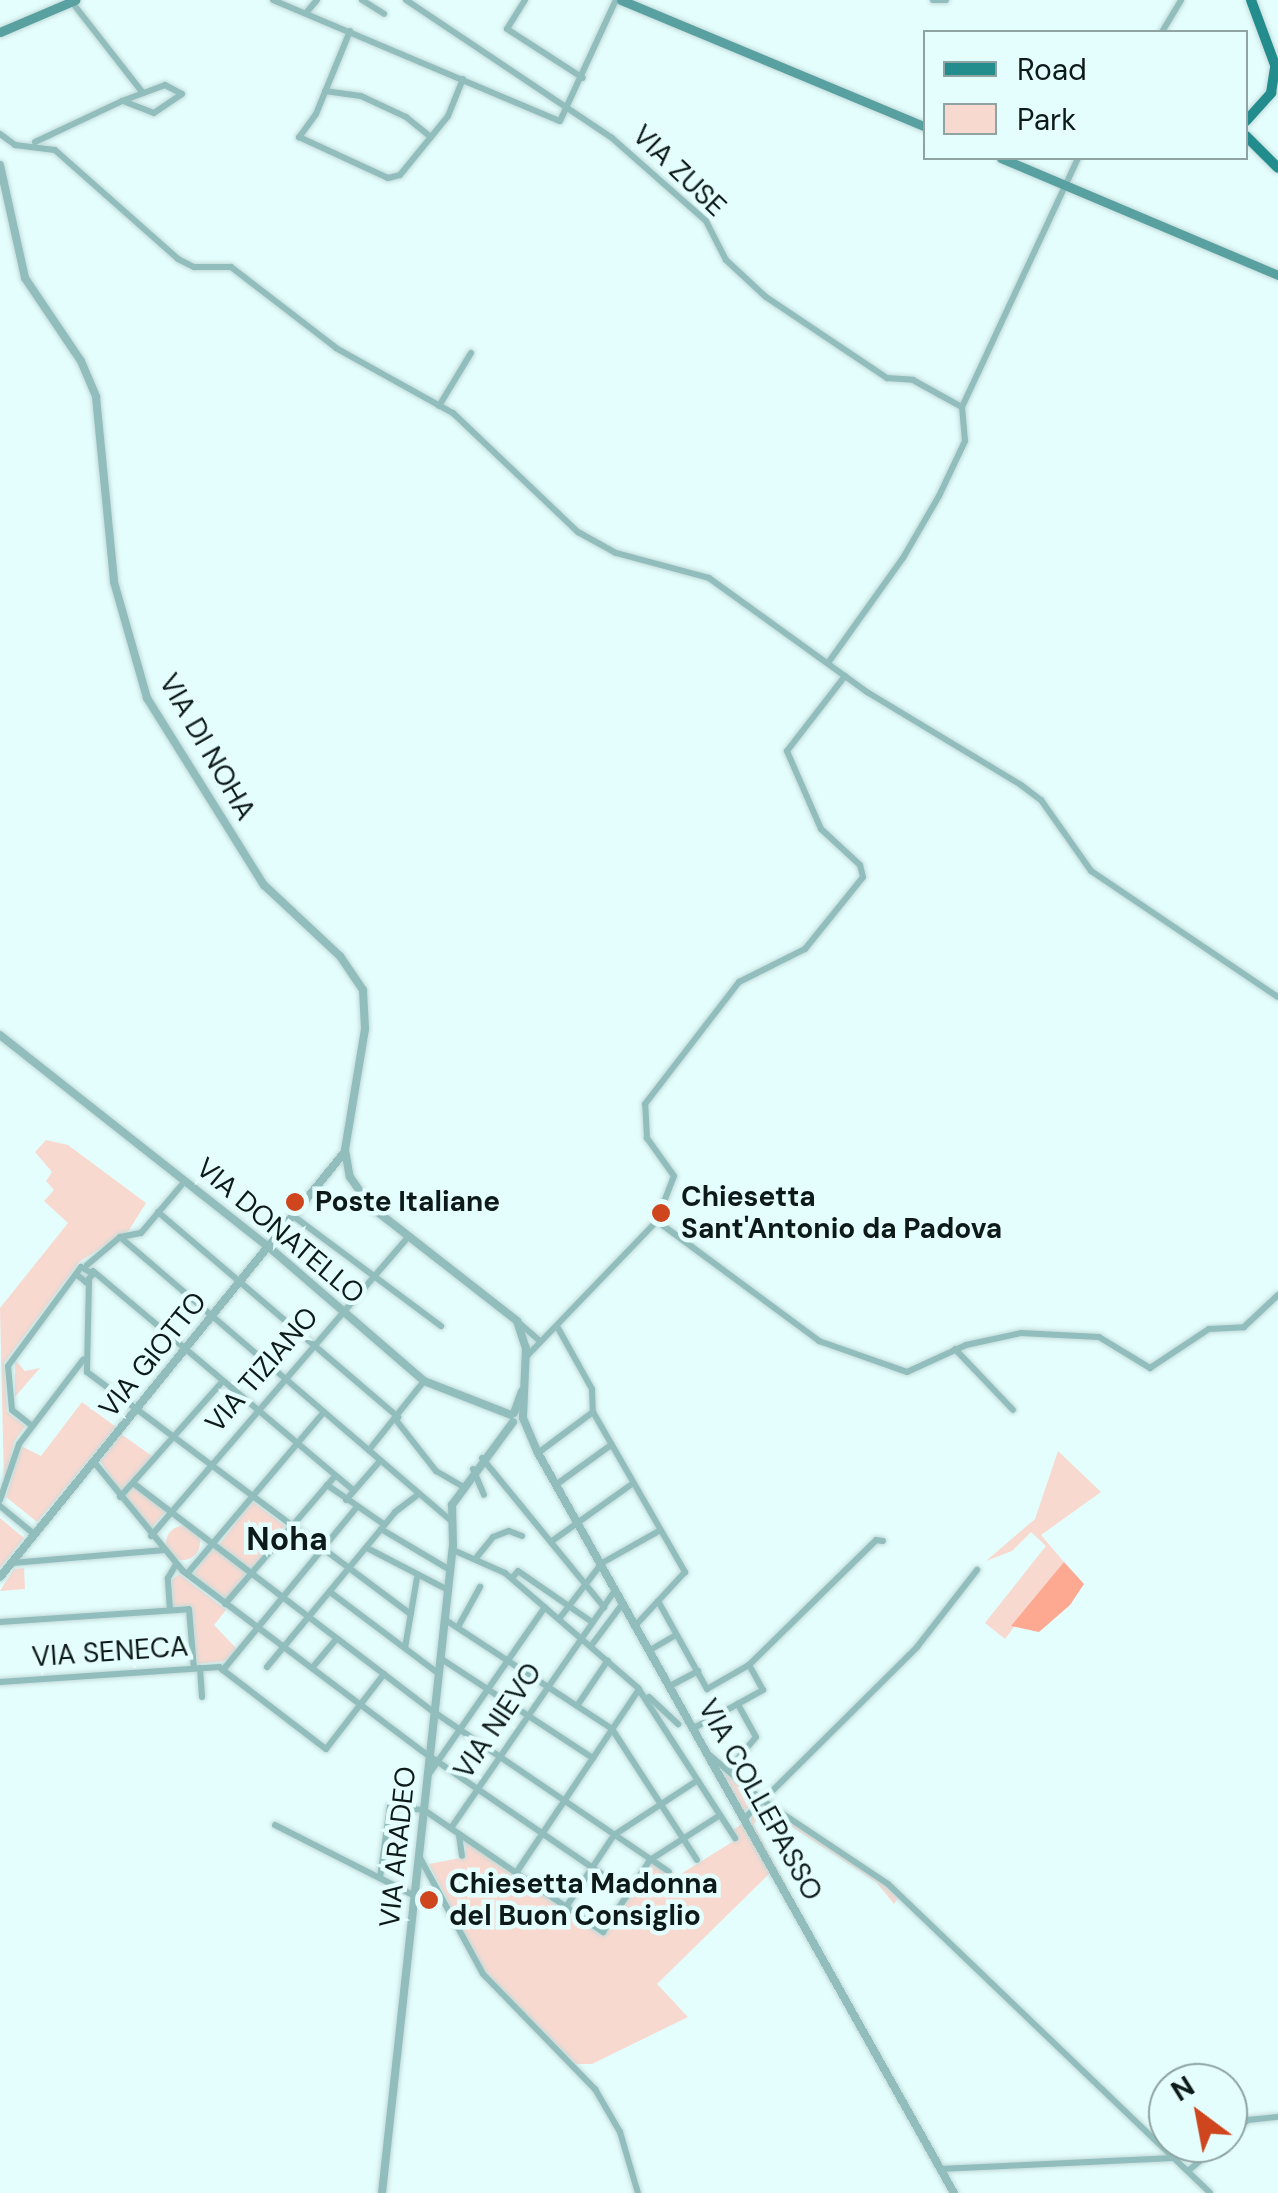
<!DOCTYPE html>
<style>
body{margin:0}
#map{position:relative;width:1278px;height:2193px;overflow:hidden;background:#e4fefd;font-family:"DM Sans",sans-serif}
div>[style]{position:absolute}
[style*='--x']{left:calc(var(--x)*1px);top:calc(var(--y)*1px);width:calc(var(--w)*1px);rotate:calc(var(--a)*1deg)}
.green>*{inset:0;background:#f8d9d0;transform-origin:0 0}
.round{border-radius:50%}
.forest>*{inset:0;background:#fda891}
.roads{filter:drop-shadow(0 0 2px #c2dad9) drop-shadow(0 0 2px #c2dad9)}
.minor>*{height:6px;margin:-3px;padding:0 3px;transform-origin:3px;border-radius:3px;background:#91bebd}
.tertiary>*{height:8px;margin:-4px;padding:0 4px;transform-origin:4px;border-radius:4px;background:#91bebd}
.secondary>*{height:9px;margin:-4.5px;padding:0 4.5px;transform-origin:4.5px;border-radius:4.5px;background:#59a1a1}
.primary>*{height:10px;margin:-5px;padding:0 5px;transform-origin:5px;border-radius:5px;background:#238c8c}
.dots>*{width:28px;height:28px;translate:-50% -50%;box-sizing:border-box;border:5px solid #e4fefd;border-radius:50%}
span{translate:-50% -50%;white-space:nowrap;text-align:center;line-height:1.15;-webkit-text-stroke:9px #e4fefd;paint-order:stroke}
.street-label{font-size:28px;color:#0e1a1a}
.poi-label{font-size:28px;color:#0e1a1a;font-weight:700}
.left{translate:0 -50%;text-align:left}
.quarter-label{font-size:32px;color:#0e1a1a;font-weight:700}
.legend{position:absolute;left:923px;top:30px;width:325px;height:130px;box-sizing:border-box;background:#e4fefd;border:2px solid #8ea3a2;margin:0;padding:12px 18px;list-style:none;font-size:30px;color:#0e1a1a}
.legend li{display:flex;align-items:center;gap:20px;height:50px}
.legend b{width:50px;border:2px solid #8ea3a2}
.north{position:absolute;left:1148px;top:2063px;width:100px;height:100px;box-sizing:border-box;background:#e4fefd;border:2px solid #8ea3a2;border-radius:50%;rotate:328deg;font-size:28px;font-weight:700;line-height:40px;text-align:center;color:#0e1a1a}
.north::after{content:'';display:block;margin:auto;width:35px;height:45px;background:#ce451e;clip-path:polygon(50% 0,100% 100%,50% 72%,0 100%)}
</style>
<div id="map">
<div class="green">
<div style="clip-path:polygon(46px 1140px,68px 1145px,146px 1203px,129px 1230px,79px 1262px,4px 1363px,7px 1412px,25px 1426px,14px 1442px,4px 1483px,0 1308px,68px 1223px,44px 1201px,54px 1190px,46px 1181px,52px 1172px,35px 1152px)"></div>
<div style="clip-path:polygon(15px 1360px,25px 1371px,40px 1368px,15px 1397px)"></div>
<div style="clip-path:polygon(82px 1402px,116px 1427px,37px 1522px,6px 1497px,21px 1446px,41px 1456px)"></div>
<div style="clip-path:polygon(121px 1434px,152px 1456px,121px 1492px,100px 1461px)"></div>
<div style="clip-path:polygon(1058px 1451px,1101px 1492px,1041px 1535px,1064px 1562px,1005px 1639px,985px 1623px,1046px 1546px,1031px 1532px,1012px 1551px,986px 1561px,1035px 1519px)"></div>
<div style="clip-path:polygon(133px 1487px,166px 1511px,151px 1529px,125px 1496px)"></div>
<div style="left:252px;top:1501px;width:41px;height:55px;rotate:37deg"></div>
<div style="clip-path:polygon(0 1518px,24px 1538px,0 1568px)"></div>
<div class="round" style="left:166px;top:1526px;width:34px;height:34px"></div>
<div style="left:213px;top:1547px;width:42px;height:34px;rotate:36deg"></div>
<div style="clip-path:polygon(24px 1568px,25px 1589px,0 1591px,14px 1569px)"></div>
<div style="clip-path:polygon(179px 1574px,226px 1610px,214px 1625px,237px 1649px,225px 1661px,197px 1664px,192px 1606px,173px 1607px,172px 1580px)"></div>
<div style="clip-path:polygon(716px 1764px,755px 1798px,745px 1812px,743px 1811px)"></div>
<div style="clip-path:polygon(765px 1805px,880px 1880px,899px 1897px,894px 1904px,876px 1882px,762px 1807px,754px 1825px,791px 1894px,750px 1825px,752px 1815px)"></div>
<div style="clip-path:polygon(743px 1823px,770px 1873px,657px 1984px,688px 2017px,592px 2064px,576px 2064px,484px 1972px,429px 1864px,465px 1857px,466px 1842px,602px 1936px,652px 1863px,679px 1875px,737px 1839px,733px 1830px)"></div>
</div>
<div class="forest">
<div style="clip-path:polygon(1064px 1562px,1084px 1584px,1070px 1605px,1039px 1632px,1011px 1626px)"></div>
</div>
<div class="roads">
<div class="minor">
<div style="--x:273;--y:0;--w:311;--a:22.9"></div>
<div style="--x:560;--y:121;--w:133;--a:-65.2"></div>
<div style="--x:362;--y:0;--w:26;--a:32"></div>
<div style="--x:406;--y:0;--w:248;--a:33.8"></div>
<div style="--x:612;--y:138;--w:125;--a:41.4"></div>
<div style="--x:706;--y:221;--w:44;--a:62.9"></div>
<div style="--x:726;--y:260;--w:54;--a:42.8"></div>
<div style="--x:766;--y:297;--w:146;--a:33.8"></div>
<div style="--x:887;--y:378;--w:26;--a:4"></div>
<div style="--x:913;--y:380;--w:56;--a:28.9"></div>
<div style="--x:525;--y:0;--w:34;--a:122"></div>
<div style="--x:507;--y:29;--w:90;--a:32.8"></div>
<div style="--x:933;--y:0;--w:13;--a:0"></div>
<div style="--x:71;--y:1;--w:117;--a:52"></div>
<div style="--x:306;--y:13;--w:17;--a:-50"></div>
<div style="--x:350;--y:31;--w:90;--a:112.3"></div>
<div style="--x:316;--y:114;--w:29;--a:126"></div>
<div style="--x:299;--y:137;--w:98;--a:24.7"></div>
<div style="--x:388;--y:178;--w:12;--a:-14"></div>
<div style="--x:400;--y:175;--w:76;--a:-50.9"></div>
<div style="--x:448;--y:116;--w:40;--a:-68"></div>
<div style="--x:1162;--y:32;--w:37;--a:-59"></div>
<div style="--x:325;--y:91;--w:36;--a:8"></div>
<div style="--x:361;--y:96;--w:50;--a:25"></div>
<div style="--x:406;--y:117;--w:32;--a:39"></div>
<div style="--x:0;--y:134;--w:19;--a:36"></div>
<div style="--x:15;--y:145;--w:40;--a:7.1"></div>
<div style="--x:55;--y:150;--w:164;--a:41.5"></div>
<div style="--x:178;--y:259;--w:18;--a:27"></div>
<div style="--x:194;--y:267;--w:37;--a:0"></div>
<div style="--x:231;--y:267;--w:133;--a:37.6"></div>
<div style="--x:336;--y:348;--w:134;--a:29.1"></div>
<div style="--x:453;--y:413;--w:173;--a:43.6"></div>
<div style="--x:578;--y:532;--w:43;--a:28.9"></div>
<div style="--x:616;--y:553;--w:96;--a:15"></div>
<div style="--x:709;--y:578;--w:195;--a:35.8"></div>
<div style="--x:867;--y:692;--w:180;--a:31.1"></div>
<div style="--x:1021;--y:785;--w:25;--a:37"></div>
<div style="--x:1041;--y:800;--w:87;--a:54.8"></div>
<div style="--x:1091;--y:871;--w:225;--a:34"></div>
<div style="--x:35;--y:142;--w:96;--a:-25.2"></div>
<div style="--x:122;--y:101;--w:46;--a:-20.4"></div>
<div style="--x:165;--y:85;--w:19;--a:28"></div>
<div style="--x:182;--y:94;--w:34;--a:146"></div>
<div style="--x:154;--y:113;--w:34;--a:-159"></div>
<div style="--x:439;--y:406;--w:62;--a:-58.9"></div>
<div style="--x:828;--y:663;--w:129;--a:-54.5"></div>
<div style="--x:903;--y:558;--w:72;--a:-59.9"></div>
<div style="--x:939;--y:496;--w:61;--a:-64.7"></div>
<div style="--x:965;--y:441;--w:34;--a:-95"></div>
<div style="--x:962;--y:407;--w:275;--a:-65"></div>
<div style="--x:158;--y:1212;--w:316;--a:40.5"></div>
<div style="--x:296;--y:1218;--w:181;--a:36.7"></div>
<div style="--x:657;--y:1220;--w:47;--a:-68.9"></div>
<div style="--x:674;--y:1176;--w:47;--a:-125.4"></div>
<div style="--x:647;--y:1138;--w:34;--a:-93"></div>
<div style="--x:645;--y:1104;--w:154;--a:-52.4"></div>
<div style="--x:739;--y:982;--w:74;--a:-26.6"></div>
<div style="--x:805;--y:949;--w:92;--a:-51.1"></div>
<div style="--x:863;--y:877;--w:12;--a:-104"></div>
<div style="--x:860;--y:865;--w:53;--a:-137.3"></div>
<div style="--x:821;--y:829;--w:85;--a:-113.6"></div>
<div style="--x:787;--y:751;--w:95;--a:-52.3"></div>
<div style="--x:120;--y:1237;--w:438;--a:40.6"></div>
<div style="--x:87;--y:1265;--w:43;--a:-40.3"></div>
<div style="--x:120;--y:1237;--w:21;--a:-11"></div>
<div style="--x:141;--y:1233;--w:68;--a:-49.8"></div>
<div style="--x:93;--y:1271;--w:341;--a:40.1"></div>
<div style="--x:89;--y:1281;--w:91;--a:91.3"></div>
<div style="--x:87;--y:1372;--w:404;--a:36.8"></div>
<div style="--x:518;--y:1322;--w:29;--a:41"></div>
<div style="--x:558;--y:1328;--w:70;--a:60.9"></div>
<div style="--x:592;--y:1389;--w:23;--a:88"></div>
<div style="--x:593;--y:1412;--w:185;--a:60.1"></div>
<div style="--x:685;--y:1572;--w:72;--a:132.8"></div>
<div style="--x:955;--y:1349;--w:84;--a:46.4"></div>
<div style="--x:527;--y:1356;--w:187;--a:-46.1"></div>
<div style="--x:657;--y:1221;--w:202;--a:36.5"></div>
<div style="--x:819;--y:1341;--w:93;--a:19.4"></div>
<div style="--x:907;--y:1372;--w:65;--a:-24.6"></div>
<div style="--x:966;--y:1345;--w:56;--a:-12.3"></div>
<div style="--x:1021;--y:1333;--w:78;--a:2.9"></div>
<div style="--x:1099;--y:1337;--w:60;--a:31.3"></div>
<div style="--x:1150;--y:1368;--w:71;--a:-33.5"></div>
<div style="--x:1209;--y:1329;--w:35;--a:-3"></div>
<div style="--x:1244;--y:1327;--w:47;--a:-43.3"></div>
<div style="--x:396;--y:1420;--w:65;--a:51.9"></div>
<div style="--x:436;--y:1471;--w:30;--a:30"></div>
<div style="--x:31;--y:1425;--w:24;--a:-142"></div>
<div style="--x:12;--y:1410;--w:44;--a:-95.2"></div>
<div style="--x:8;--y:1366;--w:123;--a:-53.6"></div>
<div style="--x:81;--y:1267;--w:14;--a:30"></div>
<div style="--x:93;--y:1274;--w:11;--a:131"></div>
<div style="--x:86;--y:1282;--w:11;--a:-142"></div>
<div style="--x:369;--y:1450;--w:88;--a:-51.4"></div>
<div style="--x:538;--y:1453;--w:69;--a:-36.7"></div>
<div style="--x:482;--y:1458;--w:193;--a:50.7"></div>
<div style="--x:94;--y:1462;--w:141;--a:50.8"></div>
<div style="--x:183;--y:1571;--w:299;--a:37"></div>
<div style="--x:422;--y:1751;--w:251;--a:34.4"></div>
<div style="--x:473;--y:1469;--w:28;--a:67"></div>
<div style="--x:133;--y:1483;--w:378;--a:37.3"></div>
<div style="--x:434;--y:1712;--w:284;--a:34.2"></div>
<div style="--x:557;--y:1484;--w:67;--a:-35.8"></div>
<div style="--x:327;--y:1485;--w:70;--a:34.6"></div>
<div style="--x:120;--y:1497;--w:155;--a:-48.4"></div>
<div style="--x:0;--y:1500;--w:59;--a:-71.3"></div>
<div style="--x:19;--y:1444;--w:106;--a:-52.7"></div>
<div style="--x:346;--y:1500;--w:52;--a:-48.9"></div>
<div style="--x:0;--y:1506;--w:45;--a:39.6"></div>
<div style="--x:381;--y:1529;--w:80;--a:30.7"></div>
<div style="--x:151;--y:1536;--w:396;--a:-49.3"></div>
<div style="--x:552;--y:1541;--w:98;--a:-35.5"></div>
<div style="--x:367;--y:1548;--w:91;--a:27.4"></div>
<div style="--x:453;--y:1550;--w:57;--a:23.9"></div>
<div style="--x:505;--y:1573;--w:176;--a:40.8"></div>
<div style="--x:638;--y:1688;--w:179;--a:57.1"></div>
<div style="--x:476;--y:1558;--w:27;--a:-51"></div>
<div style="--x:493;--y:1537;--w:17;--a:-21"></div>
<div style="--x:509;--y:1531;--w:14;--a:21"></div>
<div style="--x:12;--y:1563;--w:153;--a:-4.9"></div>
<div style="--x:187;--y:1574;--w:212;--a:-49.8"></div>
<div style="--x:512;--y:1578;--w:9;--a:-49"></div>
<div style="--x:518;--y:1571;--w:90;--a:34.6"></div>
<div style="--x:330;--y:1592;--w:135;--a:36.9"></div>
<div style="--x:658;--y:1601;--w:101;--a:60.9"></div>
<div style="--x:707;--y:1689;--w:48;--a:-29.7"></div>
<div style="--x:749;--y:1665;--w:178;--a:-44.5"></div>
<div style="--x:876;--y:1540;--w:7;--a:8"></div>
<div style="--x:225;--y:1604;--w:169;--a:-49.3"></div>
<div style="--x:170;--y:1610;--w:32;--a:-94"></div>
<div style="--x:168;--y:1578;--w:16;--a:-60"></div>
<div style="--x:444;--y:1619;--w:201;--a:33.2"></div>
<div style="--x:612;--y:1729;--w:156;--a:57"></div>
<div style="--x:559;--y:1619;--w:71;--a:-52.5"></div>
<div style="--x:602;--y:1563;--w:65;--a:-29.3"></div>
<div style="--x:0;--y:1622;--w:189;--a:-3.9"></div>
<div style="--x:189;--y:1609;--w:59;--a:85.2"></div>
<div style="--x:458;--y:1627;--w:46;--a:-61.2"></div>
<div style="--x:591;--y:1646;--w:54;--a:-53.3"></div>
<div style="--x:405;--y:1648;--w:71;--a:-80.3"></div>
<div style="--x:650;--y:1650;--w:30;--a:-30"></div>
<div style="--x:440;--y:1658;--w:183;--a:33.2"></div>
<div style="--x:267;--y:1667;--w:201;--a:-50.4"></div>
<div style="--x:395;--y:1512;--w:30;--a:-37"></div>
<div style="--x:200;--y:1668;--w:29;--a:86"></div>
<div style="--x:312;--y:1668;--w:38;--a:-50"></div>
<div style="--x:223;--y:1670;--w:211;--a:-50.6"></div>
<div style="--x:0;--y:1682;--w:220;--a:-3.9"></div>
<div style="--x:219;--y:1667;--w:135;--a:37.5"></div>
<div style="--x:326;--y:1749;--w:95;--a:-52.3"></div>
<div style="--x:670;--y:1686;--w:32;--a:-28"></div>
<div style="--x:649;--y:1697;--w:40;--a:43"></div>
<div style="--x:577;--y:1706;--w:55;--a:-56"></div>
<div style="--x:694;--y:1728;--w:79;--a:-28.8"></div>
<div style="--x:763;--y:1690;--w:29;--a:-119"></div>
<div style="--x:706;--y:1752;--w:74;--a:40.6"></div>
<div style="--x:762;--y:1800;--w:151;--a:33.7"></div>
<div style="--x:888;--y:1884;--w:446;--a:43.8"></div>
<div style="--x:730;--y:1768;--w:40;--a:-50"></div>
<div style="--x:756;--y:1737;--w:38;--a:-119"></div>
<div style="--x:429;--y:1774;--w:203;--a:-55.2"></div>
<div style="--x:744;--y:1819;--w:244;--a:-44.8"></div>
<div style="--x:917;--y:1647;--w:98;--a:-52.1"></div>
<div style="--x:275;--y:1825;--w:157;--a:26.9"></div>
<div style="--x:451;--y:1828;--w:289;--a:-55.4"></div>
<div style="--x:459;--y:1835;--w:21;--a:82"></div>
<div style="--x:419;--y:1856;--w:134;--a:61.5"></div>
<div style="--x:483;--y:1974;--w:161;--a:45.8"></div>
<div style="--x:595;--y:2089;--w:50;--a:59.8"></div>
<div style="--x:620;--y:2132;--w:64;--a:73.6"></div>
<div style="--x:516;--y:1873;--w:221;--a:-56.2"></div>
<div style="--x:380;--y:1878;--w:73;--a:-82.1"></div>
<div style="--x:390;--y:1806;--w:34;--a:7"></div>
<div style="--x:424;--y:1810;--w:217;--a:34.3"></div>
<div style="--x:603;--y:1932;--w:86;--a:-56.9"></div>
<div style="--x:650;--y:1860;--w:83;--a:-32.7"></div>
<div style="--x:566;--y:1907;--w:87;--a:-56.3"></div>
<div style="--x:614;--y:1835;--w:100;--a:-33.2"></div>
<div style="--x:1228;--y:2136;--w:26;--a:-39"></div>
<div style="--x:1248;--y:2120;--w:30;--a:-6"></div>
<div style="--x:940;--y:2169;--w:234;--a:-2.7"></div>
<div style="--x:1188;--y:2171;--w:43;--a:-40.3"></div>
</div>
<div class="tertiary">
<div style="--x:0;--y:165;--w:116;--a:77.5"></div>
<div style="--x:25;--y:278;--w:100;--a:56"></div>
<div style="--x:81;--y:361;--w:39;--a:67"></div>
<div style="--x:96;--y:397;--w:186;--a:84.4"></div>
<div style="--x:114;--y:582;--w:121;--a:74.1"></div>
<div style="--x:147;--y:698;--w:221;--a:58"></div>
<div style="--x:264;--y:885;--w:104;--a:43.1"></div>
<div style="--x:340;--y:956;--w:41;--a:55.9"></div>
<div style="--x:363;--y:990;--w:39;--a:87"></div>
<div style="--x:365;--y:1029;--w:123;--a:99.4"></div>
<div style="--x:345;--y:1150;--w:27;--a:80"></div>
<div style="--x:350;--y:1177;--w:35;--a:55"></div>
<div style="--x:370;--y:1206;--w:187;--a:38"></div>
<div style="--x:517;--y:1321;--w:28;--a:72"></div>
<div style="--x:526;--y:1348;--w:70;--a:92.5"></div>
<div style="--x:523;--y:1418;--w:38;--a:67"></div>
<div style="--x:538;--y:1453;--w:849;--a:60.66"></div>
<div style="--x:0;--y:1035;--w:344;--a:38.3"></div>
<div style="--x:270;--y:1248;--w:203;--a:40.8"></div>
<div style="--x:424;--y:1381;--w:93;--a:21.3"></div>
<div style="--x:514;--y:1413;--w:23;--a:-70"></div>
<div style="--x:0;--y:1577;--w:545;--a:-50.96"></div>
<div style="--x:382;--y:2193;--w:652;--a:-83.75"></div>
<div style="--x:453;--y:1545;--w:40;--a:-91.4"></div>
<div style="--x:452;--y:1505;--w:103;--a:-53.7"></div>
</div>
<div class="secondary">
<div style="--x:621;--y:0;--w:330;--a:22.6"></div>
<div style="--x:0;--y:32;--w:82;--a:-23.1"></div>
<div style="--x:1001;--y:158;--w:301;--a:22.9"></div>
</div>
<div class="primary">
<div style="--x:1251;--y:0;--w:78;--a:69.7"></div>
<div style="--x:1246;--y:121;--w:38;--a:-48"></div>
<div style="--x:1271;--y:93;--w:26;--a:-81"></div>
<div style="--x:1246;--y:136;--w:45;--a:45"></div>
</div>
</div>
<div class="dots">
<div style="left:295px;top:1202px;background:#ce451e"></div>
<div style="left:661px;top:1213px;background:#ce451e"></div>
<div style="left:429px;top:1900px;background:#ce451e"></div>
</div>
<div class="street-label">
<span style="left:679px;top:171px;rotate:44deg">VIA ZUSE</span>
<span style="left:207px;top:747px;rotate:60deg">VIA DI NOHA</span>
<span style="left:280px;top:1231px;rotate:40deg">VIA DONATELLO</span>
<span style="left:153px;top:1355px;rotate:-51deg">VIA GIOTTO</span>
<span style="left:262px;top:1370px;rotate:-49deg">VIA TIZIANO</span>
<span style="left:110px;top:1652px;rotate:-4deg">VIA SENECA</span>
<span style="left:498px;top:1721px;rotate:-56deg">VIA NIEVO</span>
<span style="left:760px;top:1800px;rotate:61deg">VIA COLLEPASSO</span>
<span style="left:398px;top:1847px;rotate:-84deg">VIA ARADEO</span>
</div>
<div class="poi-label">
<span class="left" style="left:681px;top:1213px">Chiesetta<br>Sant'Antonio da Padova</span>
<span class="left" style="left:315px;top:1202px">Poste Italiane</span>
<span class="left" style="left:449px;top:1900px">Chiesetta Madonna<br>del Buon Consiglio</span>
</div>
<div class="quarter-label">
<span style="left:287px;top:1539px">Noha</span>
</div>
<ul class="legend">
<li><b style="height:12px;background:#238c8c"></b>Road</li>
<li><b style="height:28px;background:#f8d9d0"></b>Park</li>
</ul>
<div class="north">N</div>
</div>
